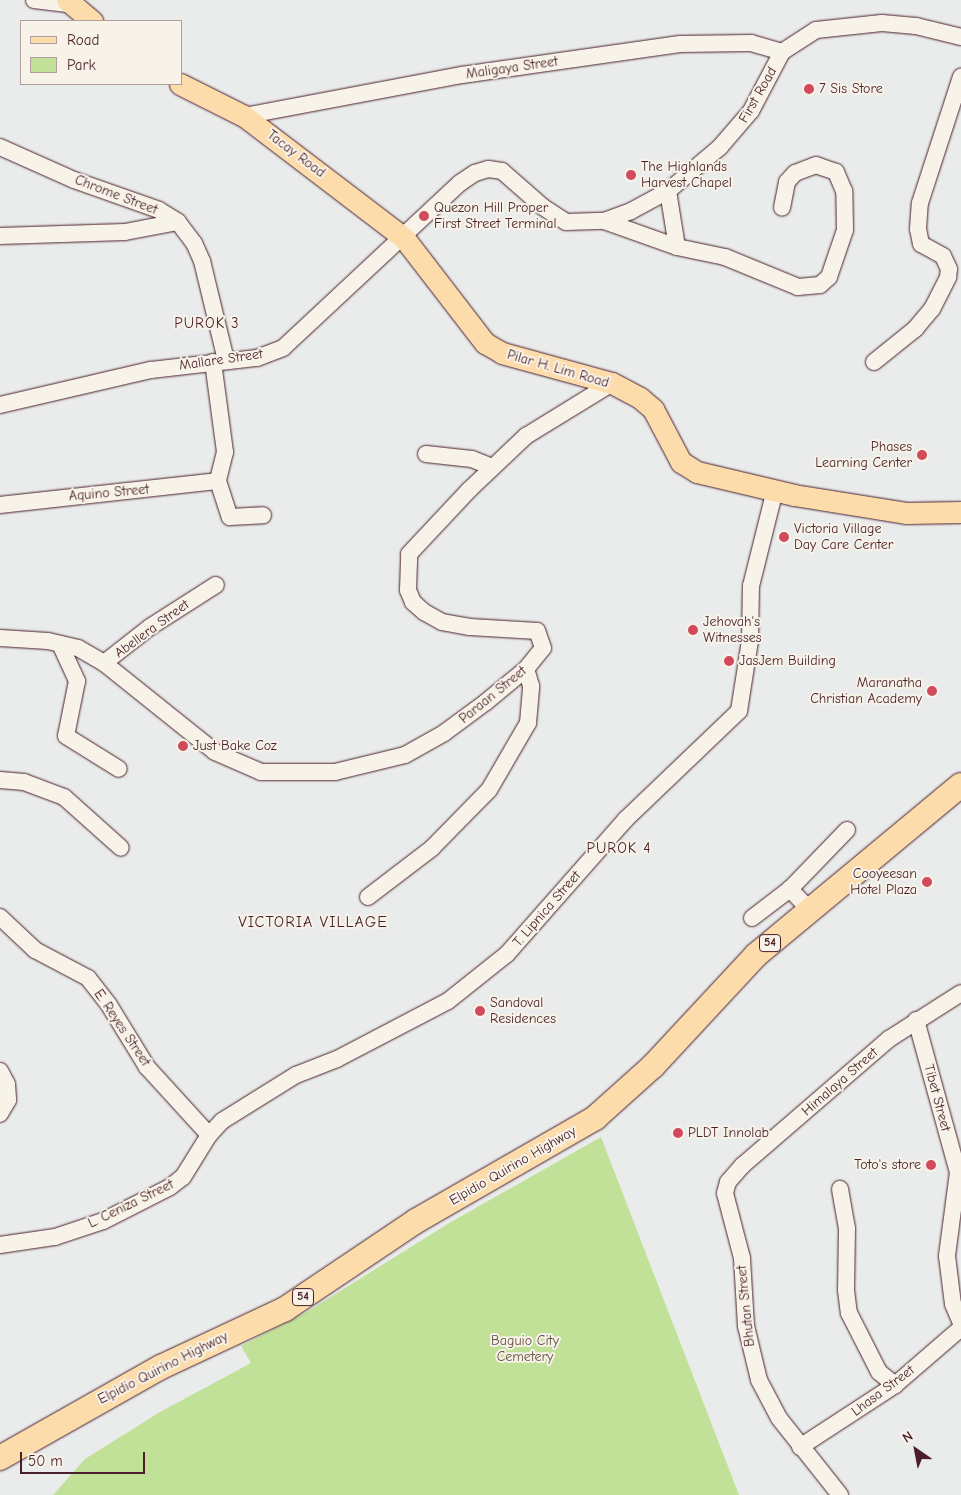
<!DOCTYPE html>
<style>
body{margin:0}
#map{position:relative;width:961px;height:1495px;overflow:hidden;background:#eaecec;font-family:"Comic Neue",sans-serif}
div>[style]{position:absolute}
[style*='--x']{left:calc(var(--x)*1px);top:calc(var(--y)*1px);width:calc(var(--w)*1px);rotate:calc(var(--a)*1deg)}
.green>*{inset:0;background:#c1e199}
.roads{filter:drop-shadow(0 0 1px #4a1f2b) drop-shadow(0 0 1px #4a1f2b)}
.minor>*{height:16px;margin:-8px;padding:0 8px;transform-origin:8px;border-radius:8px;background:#f7f3e8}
.major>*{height:21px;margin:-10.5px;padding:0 10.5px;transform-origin:10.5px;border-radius:10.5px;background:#fddcac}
.highway>*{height:24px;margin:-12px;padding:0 12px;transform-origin:12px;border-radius:12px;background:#fddcac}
.dots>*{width:14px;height:14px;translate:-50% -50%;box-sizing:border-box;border:2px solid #f7f3e8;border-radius:50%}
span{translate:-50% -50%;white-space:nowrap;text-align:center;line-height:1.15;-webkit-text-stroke:4px #f7f3e8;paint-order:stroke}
.shield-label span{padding:1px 4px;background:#f7f3e8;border:1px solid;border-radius:4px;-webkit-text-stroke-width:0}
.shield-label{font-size:12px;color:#4a1f2b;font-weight:700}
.street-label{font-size:14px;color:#4a1f2b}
.poi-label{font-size:14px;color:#4a1f2b}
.left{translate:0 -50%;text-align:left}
.right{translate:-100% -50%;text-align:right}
.park-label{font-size:14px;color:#685046}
.neighbourhood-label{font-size:15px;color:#4a1f2b;letter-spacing:1px}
.quarter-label{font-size:16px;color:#4a1f2b;letter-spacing:1px}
.legend{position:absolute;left:20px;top:20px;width:162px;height:65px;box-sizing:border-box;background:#f7f3e8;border:1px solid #b29e9c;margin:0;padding:6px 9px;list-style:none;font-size:15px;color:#4a1f2b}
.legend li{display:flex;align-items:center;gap:10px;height:25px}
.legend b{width:25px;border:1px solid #b29e9c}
.north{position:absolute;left:891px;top:1425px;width:50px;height:50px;-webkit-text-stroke:4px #f7f3e8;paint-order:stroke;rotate:327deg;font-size:14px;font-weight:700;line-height:20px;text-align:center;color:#4a1f2b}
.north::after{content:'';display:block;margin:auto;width:18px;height:22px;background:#4a1f2b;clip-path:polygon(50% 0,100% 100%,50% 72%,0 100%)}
.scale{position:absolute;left:20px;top:1452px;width:125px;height:22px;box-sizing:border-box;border:2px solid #4a1f2b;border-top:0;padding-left:6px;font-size:15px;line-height:18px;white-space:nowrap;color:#4a1f2b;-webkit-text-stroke:4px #f7f3e8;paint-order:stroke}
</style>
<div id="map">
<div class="green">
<div style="clip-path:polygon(601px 1137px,739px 1495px,53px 1495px,85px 1459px,160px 1412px,251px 1363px,241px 1346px,305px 1313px,451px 1222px)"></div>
</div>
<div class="roads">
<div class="minor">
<div style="--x:34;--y:0;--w:38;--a:7"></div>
<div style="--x:244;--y:116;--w:222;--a:-10.7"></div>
<div style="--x:462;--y:75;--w:220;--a:-8.1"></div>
<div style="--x:680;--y:44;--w:71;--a:-0.8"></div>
<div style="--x:751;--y:43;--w:32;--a:16"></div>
<div style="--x:0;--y:147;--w:81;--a:24"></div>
<div style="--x:74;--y:180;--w:90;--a:19.4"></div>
<div style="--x:159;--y:210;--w:22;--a:32"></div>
<div style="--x:178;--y:222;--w:26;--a:53"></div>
<div style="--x:194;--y:243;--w:20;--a:66"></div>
<div style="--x:202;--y:261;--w:102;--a:76.4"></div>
<div style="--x:604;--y:221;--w:77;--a:19.6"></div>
<div style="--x:677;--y:247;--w:57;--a:-99.1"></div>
<div style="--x:0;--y:236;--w:125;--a:-1.8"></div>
<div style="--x:125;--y:232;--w:54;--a:-10.7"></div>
<div style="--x:677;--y:247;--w:49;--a:11.8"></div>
<div style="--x:725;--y:257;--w:79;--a:22.3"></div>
<div style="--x:798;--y:287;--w:22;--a:-5"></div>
<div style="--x:820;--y:285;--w:12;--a:-42"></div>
<div style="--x:829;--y:277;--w:50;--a:-71.2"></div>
<div style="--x:845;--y:230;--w:39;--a:-91"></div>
<div style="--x:844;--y:191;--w:21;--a:-113"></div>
<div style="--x:836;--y:172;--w:21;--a:-161"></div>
<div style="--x:816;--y:165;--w:22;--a:159"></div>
<div style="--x:795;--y:173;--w:12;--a:132"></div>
<div style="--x:787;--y:182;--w:26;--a:101"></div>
<div style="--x:213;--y:362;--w:91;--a:82.4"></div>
<div style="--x:225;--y:452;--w:30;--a:104"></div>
<div style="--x:218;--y:481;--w:38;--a:72"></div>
<div style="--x:230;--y:517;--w:33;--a:-3"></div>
<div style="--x:874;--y:362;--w:53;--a:-38.8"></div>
<div style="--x:915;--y:329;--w:26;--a:-50"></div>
<div style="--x:932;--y:309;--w:36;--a:-63"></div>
<div style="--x:948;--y:277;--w:8;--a:-83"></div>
<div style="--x:949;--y:269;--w:14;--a:-115"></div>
<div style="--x:943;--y:256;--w:25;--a:-151"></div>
<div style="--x:921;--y:244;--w:15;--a:-101"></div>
<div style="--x:918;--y:229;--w:26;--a:-86"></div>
<div style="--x:920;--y:203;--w:133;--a:-72"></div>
<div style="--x:0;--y:405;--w:155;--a:-13.1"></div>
<div style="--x:151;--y:370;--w:107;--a:-6.5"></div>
<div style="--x:257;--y:358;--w:28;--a:-21"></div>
<div style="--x:283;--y:348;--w:242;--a:-43"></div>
<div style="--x:460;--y:183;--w:18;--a:-34"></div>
<div style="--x:475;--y:173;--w:14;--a:-17"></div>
<div style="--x:488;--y:169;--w:14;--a:8"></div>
<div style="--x:502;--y:171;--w:55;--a:41.3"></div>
<div style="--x:543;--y:207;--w:27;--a:33"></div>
<div style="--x:566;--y:222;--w:38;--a:-2"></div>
<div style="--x:604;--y:221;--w:29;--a:-20"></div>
<div style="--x:631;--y:211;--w:42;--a:-28.4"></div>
<div style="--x:668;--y:191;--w:68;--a:-40.2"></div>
<div style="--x:720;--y:147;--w:48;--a:-49.3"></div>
<div style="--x:751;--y:111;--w:67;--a:-62.3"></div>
<div style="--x:782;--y:52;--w:40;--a:-32.9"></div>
<div style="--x:816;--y:30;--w:66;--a:-6.1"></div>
<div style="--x:882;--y:23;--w:34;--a:5"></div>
<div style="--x:916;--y:26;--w:46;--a:13.7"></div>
<div style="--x:426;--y:454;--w:46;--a:6.2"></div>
<div style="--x:472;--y:459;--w:22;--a:22"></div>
<div style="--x:0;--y:505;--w:219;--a:-6.3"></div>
<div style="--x:0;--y:638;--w:48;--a:3.6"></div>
<div style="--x:48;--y:641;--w:31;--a:13"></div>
<div style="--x:78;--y:648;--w:30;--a:30"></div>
<div style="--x:104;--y:663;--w:142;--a:38.7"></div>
<div style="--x:215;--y:752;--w:50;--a:23.5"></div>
<div style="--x:261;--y:772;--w:74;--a:0"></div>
<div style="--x:335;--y:772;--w:72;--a:-13.7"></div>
<div style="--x:405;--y:755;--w:45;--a:-29.4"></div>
<div style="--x:444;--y:733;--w:52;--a:-36.4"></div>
<div style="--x:486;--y:702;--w:52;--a:-39.5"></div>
<div style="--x:526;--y:669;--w:27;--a:-51"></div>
<div style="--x:543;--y:648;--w:18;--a:-109"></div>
<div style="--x:537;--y:631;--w:67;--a:-176.6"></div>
<div style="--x:470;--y:627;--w:28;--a:-170"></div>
<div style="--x:442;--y:622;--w:21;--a:-151"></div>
<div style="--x:424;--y:612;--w:15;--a:-138"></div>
<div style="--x:413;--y:602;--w:13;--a:-113"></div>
<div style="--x:408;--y:590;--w:36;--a:-88"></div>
<div style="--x:409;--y:554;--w:88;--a:-46.8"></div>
<div style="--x:469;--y:490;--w:79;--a:-43.5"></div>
<div style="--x:526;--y:436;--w:101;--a:-31.6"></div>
<div style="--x:60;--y:644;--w:41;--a:65.3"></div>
<div style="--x:77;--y:681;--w:56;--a:101.3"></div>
<div style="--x:66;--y:736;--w:62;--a:31.9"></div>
<div style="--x:104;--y:663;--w:58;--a:-38"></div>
<div style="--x:150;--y:627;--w:78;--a:-32.5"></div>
<div style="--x:0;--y:780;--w:24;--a:5"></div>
<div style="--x:24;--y:782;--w:43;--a:20.6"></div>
<div style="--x:64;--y:797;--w:76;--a:41.8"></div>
<div style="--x:368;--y:897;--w:81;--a:-37.4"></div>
<div style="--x:432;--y:848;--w:81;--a:-45.5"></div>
<div style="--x:489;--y:790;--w:78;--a:-59.8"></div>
<div style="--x:528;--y:723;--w:37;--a:-85"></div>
<div style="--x:531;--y:686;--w:18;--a:-106"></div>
<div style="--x:809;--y:909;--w:28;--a:-134"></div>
<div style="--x:790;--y:889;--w:82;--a:-46"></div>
<div style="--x:0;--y:917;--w:48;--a:43.3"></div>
<div style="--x:35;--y:950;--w:60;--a:27.8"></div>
<div style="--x:88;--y:978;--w:34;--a:52"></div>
<div style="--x:109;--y:1005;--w:73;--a:58.5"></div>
<div style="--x:147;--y:1067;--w:92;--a:47.6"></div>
<div style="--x:752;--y:918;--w:48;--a:-37.3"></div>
<div style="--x:916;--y:1020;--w:158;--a:74.6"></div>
<div style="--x:958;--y:1172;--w:85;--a:97.5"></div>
<div style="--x:947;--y:1256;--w:48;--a:82.9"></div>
<div style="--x:953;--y:1304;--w:21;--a:67"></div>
<div style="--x:0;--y:1071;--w:15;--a:62"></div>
<div style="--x:7;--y:1084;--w:16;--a:86"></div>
<div style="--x:8;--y:1100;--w:16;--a:120"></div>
<div style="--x:840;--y:1189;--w:40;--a:80"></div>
<div style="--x:847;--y:1228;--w:62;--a:90.9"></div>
<div style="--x:846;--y:1290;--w:23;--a:83"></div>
<div style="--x:849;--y:1313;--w:66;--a:63"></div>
<div style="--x:879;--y:1372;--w:21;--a:39"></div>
<div style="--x:0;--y:1245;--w:56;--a:-8.3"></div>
<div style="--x:55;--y:1237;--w:51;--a:-18.4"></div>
<div style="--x:103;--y:1221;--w:75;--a:-26.9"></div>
<div style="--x:170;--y:1187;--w:16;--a:-38"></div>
<div style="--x:183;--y:1177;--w:49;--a:-58.2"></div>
<div style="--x:209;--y:1135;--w:19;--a:-47"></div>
<div style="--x:222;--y:1121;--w:87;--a:-31.9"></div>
<div style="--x:296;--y:1075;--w:44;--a:-21.3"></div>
<div style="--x:337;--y:1059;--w:125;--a:-27.6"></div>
<div style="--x:448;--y:1001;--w:75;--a:-38.5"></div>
<div style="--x:507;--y:954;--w:179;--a:-48.6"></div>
<div style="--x:625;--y:820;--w:158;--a:-43.7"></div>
<div style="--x:739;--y:711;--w:71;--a:-81.1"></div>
<div style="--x:750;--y:641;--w:55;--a:-89"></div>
<div style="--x:751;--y:586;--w:99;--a:-76"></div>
<div style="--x:800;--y:1447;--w:113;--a:-33.1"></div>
<div style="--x:895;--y:1385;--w:87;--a:-40.8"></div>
<div style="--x:840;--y:1495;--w:98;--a:-128.4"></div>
<div style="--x:779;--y:1418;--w:43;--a:-117.8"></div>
<div style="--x:759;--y:1380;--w:56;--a:-103.5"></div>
<div style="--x:746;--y:1326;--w:68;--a:-93.4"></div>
<div style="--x:742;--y:1258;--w:67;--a:-104.7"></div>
<div style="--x:725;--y:1193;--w:11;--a:-75"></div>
<div style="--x:728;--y:1182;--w:23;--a:-49"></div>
<div style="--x:743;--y:1165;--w:193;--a:-40.8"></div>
<div style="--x:889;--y:1039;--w:85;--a:-32.6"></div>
</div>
<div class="major">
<div style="--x:67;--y:0;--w:33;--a:40"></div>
<div style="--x:180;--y:84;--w:72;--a:26.6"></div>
<div style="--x:244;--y:116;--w:201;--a:37.3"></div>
<div style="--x:404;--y:238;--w:133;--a:52.4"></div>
<div style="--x:485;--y:343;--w:20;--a:30"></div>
<div style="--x:502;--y:353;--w:114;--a:15.3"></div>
<div style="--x:612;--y:383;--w:32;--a:28"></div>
<div style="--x:640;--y:398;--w:17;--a:40"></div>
<div style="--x:653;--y:409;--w:60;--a:62.2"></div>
<div style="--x:681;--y:462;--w:19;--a:32"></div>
<div style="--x:697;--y:472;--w:100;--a:13.3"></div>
<div style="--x:794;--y:495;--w:113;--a:9.1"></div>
<div style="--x:906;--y:513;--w:55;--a:-1"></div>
</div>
<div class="highway">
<div style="--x:0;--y:1458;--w:185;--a:-29.5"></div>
<div style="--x:161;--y:1367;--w:137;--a:-25.1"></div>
<div style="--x:285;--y:1309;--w:158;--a:-33.9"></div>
<div style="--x:416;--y:1221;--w:207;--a:-29.9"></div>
<div style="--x:595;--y:1118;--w:78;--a:-41.9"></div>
<div style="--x:653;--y:1066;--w:151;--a:-47.1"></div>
<div style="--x:756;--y:955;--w:266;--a:-39.7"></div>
</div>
</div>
<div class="dots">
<div style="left:809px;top:89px;background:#d1495b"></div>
<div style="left:631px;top:175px;background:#d1495b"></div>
<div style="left:424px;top:216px;background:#d1495b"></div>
<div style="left:922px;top:455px;background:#d1495b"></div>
<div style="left:784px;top:537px;background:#d1495b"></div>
<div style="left:693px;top:630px;background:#d1495b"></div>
<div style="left:729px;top:661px;background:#d1495b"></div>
<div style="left:932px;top:691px;background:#d1495b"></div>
<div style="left:183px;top:746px;background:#d1495b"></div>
<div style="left:927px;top:882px;background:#d1495b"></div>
<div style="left:480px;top:1011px;background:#d1495b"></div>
<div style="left:678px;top:1133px;background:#d1495b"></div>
<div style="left:931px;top:1165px;background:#d1495b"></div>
</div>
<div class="shield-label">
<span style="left:770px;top:943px">54</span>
<span style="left:303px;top:1297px">54</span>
</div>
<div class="street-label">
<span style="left:512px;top:68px;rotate:-8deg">Maligaya Street</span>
<span style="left:758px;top:95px;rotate:-60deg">First Road</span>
<span style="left:296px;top:154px;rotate:37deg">Tacay Road</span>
<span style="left:116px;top:195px;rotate:21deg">Chrome Street</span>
<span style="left:221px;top:360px;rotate:-8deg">Mallare Street</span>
<span style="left:558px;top:369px;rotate:16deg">Pilar H. Lim Road</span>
<span style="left:109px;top:493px;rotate:-5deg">Aquino Street</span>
<span style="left:152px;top:629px;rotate:-36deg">Abellera Street</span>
<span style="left:493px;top:695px;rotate:-39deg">Paraan Street</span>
<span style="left:547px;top:909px;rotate:-49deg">T. Lipnica Street</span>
<span style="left:122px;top:1028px;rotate:56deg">E. Reyes Street</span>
<span style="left:840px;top:1082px;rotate:-41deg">Himalaya Street</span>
<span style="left:937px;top:1098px;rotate:75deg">Tibet Street</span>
<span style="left:513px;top:1166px;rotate:-30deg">Elpidio Quirino Highway</span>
<span style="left:131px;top:1204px;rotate:-26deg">L. Ceniza Street</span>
<span style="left:746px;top:1306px;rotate:-96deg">Bhutan Street</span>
<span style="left:163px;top:1368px;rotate:-27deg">Elpidio Quirino Highway</span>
<span style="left:883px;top:1391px;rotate:-37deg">Lhasa Street</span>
</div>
<div class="poi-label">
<span class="left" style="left:819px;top:89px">7 Sis Store</span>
<span class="left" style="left:641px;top:175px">The Highlands<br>Harvest Chapel</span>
<span class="left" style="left:434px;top:216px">Quezon Hill Proper<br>First Street Terminal</span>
<span class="right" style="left:912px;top:455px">Phases<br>Learning Center</span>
<span class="left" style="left:794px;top:537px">Victoria Village<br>Day Care Center</span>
<span class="left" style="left:703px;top:630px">Jehovah's<br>Witnesses</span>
<span class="left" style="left:739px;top:661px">JasJem Building</span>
<span class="right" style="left:922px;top:691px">Maranatha<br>Christian Academy</span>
<span class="left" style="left:193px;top:746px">Just Bake Coz</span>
<span class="right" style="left:917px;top:882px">Cooyeesan<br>Hotel Plaza</span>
<span class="left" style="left:490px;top:1011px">Sandoval<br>Residences</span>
<span class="left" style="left:688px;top:1133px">PLDT Innolab</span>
<span class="right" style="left:921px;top:1165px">Toto's store</span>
</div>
<div class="park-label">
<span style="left:525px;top:1349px">Baguio City<br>Cemetery</span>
</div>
<div class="neighbourhood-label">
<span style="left:207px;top:324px">PUROK 3</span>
<span style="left:619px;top:849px">PUROK 4</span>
</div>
<div class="quarter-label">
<span style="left:313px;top:922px">VICTORIA VILLAGE</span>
</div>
<ul class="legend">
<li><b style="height:6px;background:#fddcac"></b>Road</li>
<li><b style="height:14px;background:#c1e199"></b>Park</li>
</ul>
<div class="north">N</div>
<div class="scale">50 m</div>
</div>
